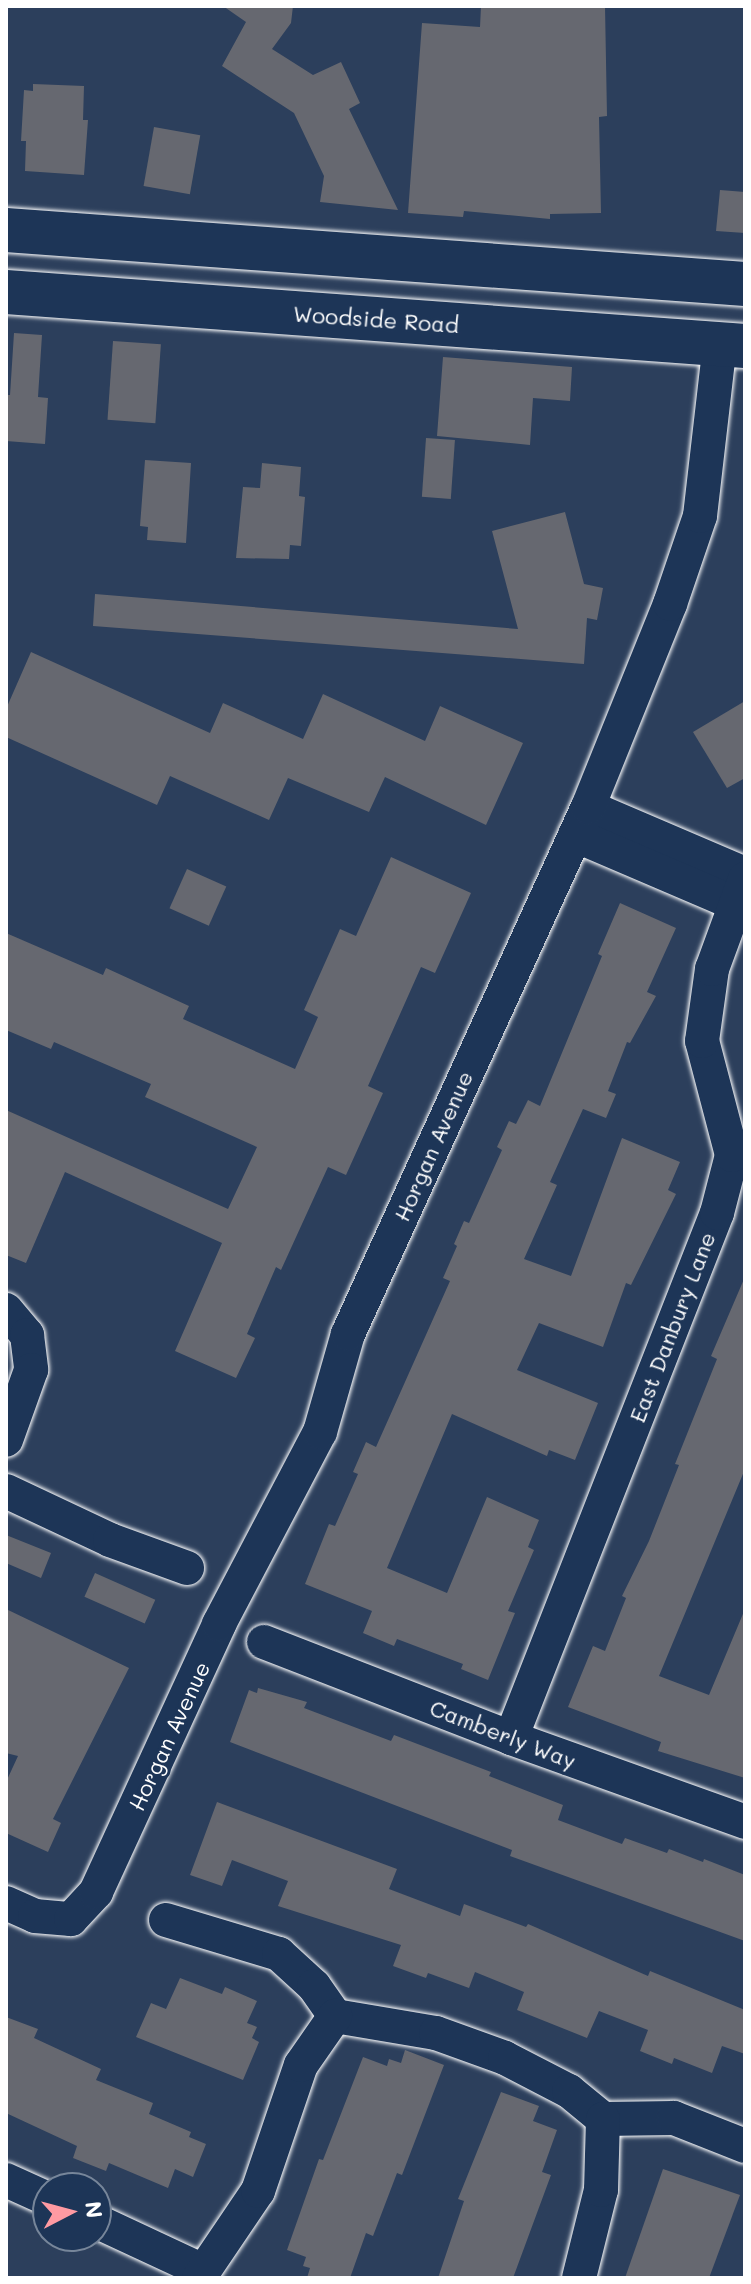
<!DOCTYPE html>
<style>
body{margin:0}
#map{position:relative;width:751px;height:2284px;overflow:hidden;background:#2c3f5c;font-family:Mali,sans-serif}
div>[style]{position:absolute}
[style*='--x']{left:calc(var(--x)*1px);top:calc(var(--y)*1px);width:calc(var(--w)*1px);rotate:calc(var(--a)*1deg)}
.building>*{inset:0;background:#666870;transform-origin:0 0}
.roads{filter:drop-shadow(0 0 2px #fff) drop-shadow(0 0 2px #fff)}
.street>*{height:34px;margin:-17px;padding:0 17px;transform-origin:17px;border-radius:17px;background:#1d3557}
.primary>*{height:44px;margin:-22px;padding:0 22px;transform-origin:22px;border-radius:22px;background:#1d3557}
span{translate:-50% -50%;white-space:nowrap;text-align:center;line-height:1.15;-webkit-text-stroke:6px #1d3557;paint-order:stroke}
.street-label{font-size:22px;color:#fff}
.frame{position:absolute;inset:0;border:8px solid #fff;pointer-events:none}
.north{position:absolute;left:32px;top:2172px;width:80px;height:80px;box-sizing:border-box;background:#1d3557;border:2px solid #77869a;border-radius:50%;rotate:84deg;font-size:22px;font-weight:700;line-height:32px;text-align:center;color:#fff}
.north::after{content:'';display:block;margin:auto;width:28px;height:36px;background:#ff9aa2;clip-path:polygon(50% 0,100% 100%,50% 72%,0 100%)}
</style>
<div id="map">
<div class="building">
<div style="clip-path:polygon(223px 6px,293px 6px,291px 23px,272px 49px,313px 75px,341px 62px,360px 103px,349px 109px,398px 210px,320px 202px,324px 176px,294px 113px,222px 66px,246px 22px)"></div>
<div style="clip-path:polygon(481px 6px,605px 6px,607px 116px,599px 117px,601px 213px,550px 214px,550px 219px,464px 211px,463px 217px,408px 213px,422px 23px,480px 27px)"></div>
<div style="clip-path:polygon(33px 84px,84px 86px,83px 120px,88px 120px,84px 175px,25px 171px,26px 141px,21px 141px,24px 90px,33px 91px)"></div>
<div style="left:154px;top:127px;width:47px;height:60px;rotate:10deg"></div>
<div style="clip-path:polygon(720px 190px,745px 192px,745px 233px,716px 231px)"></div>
<div style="clip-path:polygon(14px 333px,42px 335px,38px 397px,48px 398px,45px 444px,6px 441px,6px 395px,10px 395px)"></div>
<div style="left:113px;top:341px;width:48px;height:79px;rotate:4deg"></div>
<div style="clip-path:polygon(443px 357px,572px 367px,570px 401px,533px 398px,530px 445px,437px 436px)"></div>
<div style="left:426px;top:438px;width:29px;height:59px;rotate:4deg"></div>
<div style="clip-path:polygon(145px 460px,191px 463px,186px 543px,147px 540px,148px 527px,140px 526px)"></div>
<div style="clip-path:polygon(262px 463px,301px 467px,299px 496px,305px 497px,301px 546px,290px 545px,289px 559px,236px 558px,243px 487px,260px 488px)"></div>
<div style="clip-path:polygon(565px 512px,584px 584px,603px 588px,597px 620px,587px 618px,584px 664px,93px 626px,95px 594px,518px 629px,492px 531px)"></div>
<div style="clip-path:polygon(31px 652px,210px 733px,223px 703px,303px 739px,323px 694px,425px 741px,440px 706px,523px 743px,486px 825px,385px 777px,369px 812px,288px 778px,269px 820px,170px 776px,157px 805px,6px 737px,6px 709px)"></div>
<div style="clip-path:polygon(745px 701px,745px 778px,727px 788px,693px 732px)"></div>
<div style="clip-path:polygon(391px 857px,471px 893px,435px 973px,421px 967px,368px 1086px,383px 1093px,346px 1175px,328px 1167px,281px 1270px,276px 1267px,247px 1334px,255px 1338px,236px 1378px,175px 1351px,222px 1243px,65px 1172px,26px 1263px,6px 1255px,6px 1110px,228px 1209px,257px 1147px,145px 1097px,151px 1084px,54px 1042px,51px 1049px,6px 1030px,6px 933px,103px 975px,106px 968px,189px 1006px,183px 1019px,295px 1069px,318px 1017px,304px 1010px,340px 929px,356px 936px)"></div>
<div style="left:187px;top:869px;width:43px;height:43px;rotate:24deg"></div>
<div style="clip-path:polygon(620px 903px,676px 928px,647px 992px,656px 996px,630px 1043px,627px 1042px,608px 1091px,616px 1094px,606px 1118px,583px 1109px,550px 1182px,557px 1185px,524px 1259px,571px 1276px,622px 1138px,680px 1162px,668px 1190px,676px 1194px,631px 1285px,626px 1283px,603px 1347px,539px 1323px,517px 1370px,598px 1403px,575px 1460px,549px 1450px,547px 1456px,452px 1414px,387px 1568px,447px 1593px,487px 1497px,539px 1520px,528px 1547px,534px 1550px,508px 1611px,515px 1613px,488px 1680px,461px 1669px,463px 1664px,397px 1639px,394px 1646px,363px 1633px,372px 1611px,305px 1584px,329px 1524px,335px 1526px,358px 1474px,353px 1472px,366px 1442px,376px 1447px,450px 1281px,443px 1278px,457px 1246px,454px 1244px,464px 1221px,469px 1223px,502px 1150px,497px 1147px,509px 1121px,516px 1124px,528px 1100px,540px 1106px,602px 956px,598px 954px)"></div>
<div style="clip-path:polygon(744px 1279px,745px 1469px,659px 1676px,709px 1695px,745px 1609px,745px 1778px,658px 1751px,661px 1742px,568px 1707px,593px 1646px,605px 1651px,626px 1598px,622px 1596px,649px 1541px,679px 1465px,675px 1464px,717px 1359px,711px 1356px)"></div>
<div style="clip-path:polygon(6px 1535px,51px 1553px,41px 1578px,6px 1563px)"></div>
<div style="left:95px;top:1573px;width:66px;height:26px;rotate:24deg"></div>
<div style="clip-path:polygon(6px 1609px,129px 1668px,53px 1819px,61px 1823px,48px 1852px,6px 1833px,6px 1782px,18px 1756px,6px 1753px)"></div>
<div style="clip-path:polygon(258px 1688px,307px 1702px,304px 1708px,391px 1741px,394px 1735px,491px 1772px,489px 1776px,563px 1805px,558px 1820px,622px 1844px,625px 1838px,667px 1853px,669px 1849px,703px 1862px,704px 1859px,745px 1875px,745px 1941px,510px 1856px,512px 1850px,230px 1742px,249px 1690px,257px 1693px)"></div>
<div style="clip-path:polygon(217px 1802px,397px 1869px,389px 1889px,460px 1916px,464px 1904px,526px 1927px,528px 1924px,648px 1976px,650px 1971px,745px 2010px,745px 2054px,722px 2046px,712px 2073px,674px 2058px,672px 2064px,640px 2051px,648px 2030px,599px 2011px,587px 2038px,517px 2010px,524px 1992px,475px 1972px,469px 1988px,428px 1973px,426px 1978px,393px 1966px,401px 1945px,278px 1906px,288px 1881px,232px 1860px,222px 1886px,190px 1875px)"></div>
<div style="clip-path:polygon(180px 1978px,222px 1994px,225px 1987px,257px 2001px,247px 2023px,257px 2027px,252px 2038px,259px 2042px,243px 2080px,136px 2037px,151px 2003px,166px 2009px)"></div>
<div style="clip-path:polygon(6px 2017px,38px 2029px,34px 2038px,101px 2069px,96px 2080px,153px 2103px,149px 2114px,191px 2132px,189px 2137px,206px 2144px,193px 2177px,175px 2169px,168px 2188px,109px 2163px,106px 2171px,73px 2158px,77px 2146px,6px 2113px)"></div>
<div style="clip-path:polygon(405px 2050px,444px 2065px,402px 2175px,397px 2173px,373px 2236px,366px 2233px,350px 2278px,307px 2278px,310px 2268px,303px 2266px,306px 2257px,287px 2250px,319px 2159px,323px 2160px,363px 2057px,387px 2066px,389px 2059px,401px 2063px)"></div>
<div style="clip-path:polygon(501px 2092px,539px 2106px,533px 2121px,557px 2130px,542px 2172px,551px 2175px,513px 2278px,438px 2278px,464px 2201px,458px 2199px)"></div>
<div style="clip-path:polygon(663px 2169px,740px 2195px,709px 2278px,625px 2278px)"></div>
</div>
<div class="roads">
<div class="street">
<div style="--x:588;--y:807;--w:171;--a:23.1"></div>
<div style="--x:575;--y:835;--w:173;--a:23.2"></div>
<div style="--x:6;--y:1310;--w:33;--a:50"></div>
<div style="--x:27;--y:1335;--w:35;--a:83"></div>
<div style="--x:31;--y:1370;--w:74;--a:109.7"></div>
<div style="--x:6;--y:1491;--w:115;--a:25.2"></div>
<div style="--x:110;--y:1540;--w:82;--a:20"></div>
<div style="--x:264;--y:1642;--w:265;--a:21.2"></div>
<div style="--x:511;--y:1738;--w:249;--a:19.7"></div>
<div style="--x:511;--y:1738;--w:564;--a:-68.58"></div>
<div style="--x:717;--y:1213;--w:60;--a:-75.5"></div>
<div style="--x:732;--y:1155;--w:118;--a:-104.7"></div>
<div style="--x:702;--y:1041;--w:73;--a:-82.1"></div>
<div style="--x:712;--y:969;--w:96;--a:-69.9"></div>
<div style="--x:6;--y:1903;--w:32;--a:24"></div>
<div style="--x:35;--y:1916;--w:36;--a:5"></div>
<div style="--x:71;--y:1919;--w:37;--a:-47"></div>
<div style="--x:96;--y:1892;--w:295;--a:-65.3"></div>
<div style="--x:219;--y:1624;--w:217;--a:-62.3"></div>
<div style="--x:320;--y:1432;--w:102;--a:-74.1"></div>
<div style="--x:348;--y:1334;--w:579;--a:-65.52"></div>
<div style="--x:588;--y:807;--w:219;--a:-68"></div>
<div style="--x:670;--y:604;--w:93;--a:-71.2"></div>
<div style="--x:700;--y:516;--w:173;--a:-83.4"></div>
<div style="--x:166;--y:1920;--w:118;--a:16.7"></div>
<div style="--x:279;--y:1954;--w:47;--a:42.4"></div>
<div style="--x:314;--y:1986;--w:37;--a:55"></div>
<div style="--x:335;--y:2016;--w:102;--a:9.6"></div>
<div style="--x:436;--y:2033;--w:73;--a:19.9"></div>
<div style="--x:505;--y:2058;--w:72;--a:27.3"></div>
<div style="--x:569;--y:2091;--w:44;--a:39.5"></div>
<div style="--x:603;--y:2119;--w:71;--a:-0.8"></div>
<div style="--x:674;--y:2118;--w:76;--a:21.5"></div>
<div style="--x:6;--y:2180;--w:46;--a:24.3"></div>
<div style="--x:96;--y:2221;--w:118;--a:25"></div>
<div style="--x:199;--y:2278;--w:105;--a:-55.9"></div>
<div style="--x:258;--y:2191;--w:133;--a:-71.2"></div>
<div style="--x:301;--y:2065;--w:60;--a:-55.2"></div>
<div style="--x:579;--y:2278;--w:91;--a:-76"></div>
<div style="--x:601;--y:2190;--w:71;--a:-88.4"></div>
</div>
<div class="primary">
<div style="--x:6;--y:230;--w:741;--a:4.18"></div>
<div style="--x:6;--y:292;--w:741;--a:4.18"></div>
</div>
</div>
<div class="street-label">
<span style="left:376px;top:319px;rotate:4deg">Woodside Road</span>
<span style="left:433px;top:1146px;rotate:-66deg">Horgan Avenue</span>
<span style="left:672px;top:1327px;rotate:-69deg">East Danbury Lane</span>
<span style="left:503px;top:1734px;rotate:21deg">Camberly Way</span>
<span style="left:169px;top:1736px;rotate:-65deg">Horgan Avenue</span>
</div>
<div class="frame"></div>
<div class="north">N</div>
</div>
